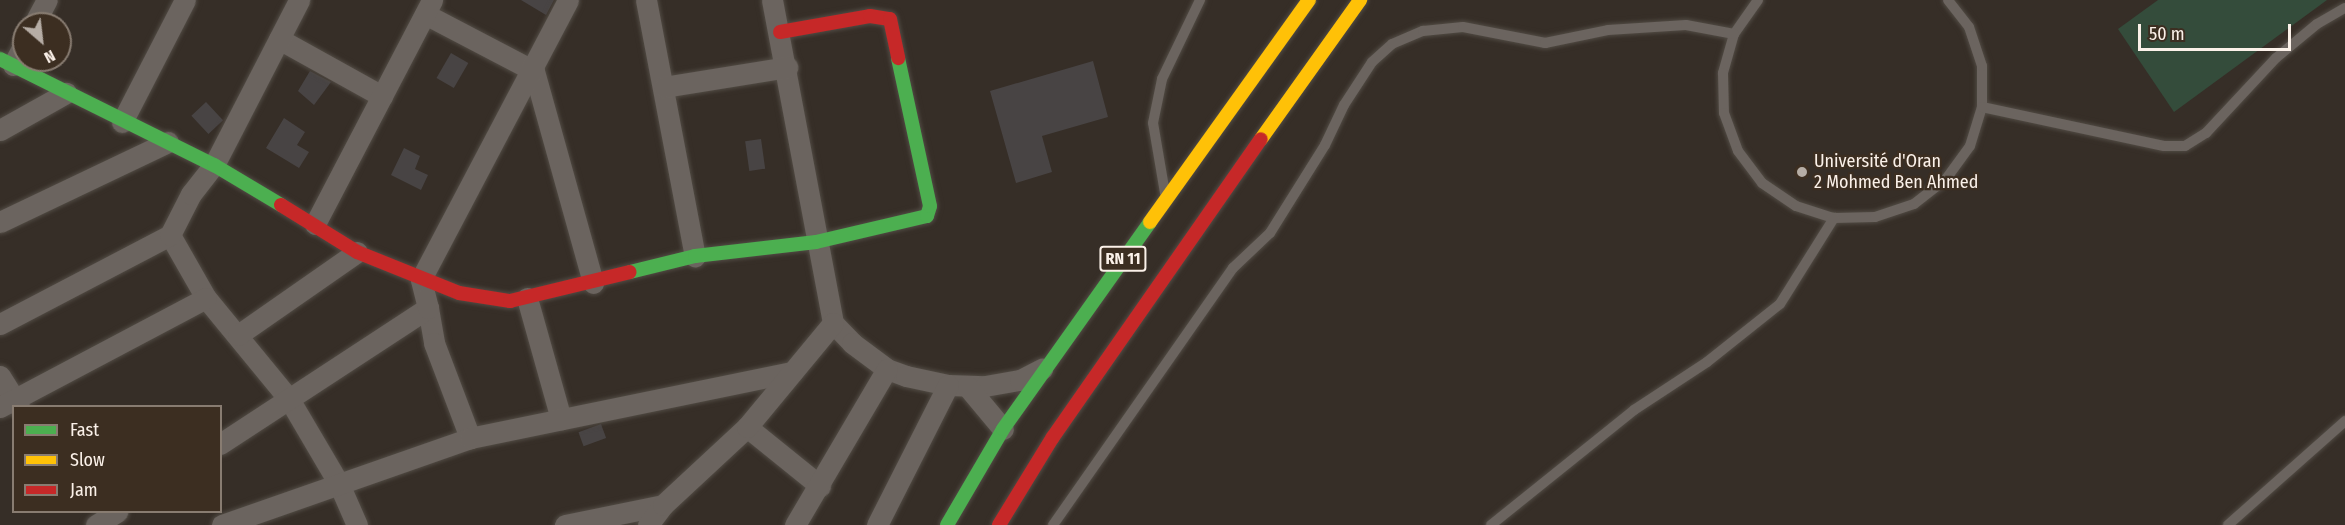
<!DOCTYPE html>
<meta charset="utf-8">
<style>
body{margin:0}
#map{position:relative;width:2345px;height:525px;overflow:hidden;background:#362e27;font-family:"Fira Sans Condensed",sans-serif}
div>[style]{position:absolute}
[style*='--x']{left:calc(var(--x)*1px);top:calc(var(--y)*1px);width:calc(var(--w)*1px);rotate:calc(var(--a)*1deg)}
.green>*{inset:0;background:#344c3b}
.building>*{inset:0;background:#484444;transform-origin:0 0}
.roads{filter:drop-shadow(0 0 2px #514b44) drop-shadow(0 0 2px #514b44)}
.lane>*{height:10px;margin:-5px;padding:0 5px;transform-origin:5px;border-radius:5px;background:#6b645f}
.street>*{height:21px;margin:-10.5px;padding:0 10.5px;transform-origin:10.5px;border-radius:10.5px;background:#6b645f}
.fast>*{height:14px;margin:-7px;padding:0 7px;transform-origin:7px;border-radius:7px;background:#4caf50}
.slow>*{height:14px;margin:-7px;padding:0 7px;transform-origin:7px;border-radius:7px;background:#ffc107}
.jam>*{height:14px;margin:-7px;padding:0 7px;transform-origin:7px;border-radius:7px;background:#c62828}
.dots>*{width:16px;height:16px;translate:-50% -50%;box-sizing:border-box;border:3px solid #3c2e21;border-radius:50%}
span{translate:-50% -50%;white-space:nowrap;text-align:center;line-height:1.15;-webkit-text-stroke:4.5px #3c2e21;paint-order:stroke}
.shield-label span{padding:2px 4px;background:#3c2e21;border:2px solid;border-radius:4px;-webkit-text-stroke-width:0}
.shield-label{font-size:16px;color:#fbf1e9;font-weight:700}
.poi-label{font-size:18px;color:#fbf1e9}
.left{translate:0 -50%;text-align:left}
.legend{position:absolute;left:12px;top:405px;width:210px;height:108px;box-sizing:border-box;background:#3c2e21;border:2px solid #887c71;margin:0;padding:8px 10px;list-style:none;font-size:18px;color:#fbf1e9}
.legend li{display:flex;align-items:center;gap:12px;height:30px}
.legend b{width:30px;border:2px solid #887c71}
.north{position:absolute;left:12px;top:12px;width:60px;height:60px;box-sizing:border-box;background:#3c2e21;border:2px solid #887c71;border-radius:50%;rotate:152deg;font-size:16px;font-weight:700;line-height:24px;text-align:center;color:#fbf1e9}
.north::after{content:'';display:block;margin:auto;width:21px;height:27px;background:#b6ada5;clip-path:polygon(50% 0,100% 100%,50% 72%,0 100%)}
.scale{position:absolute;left:2138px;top:24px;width:153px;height:27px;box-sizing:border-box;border:3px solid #fbf1e9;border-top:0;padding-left:8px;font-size:18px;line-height:21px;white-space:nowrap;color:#fbf1e9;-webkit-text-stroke:4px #3c2e21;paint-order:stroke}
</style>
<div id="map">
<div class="green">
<div style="clip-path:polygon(2158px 0,2327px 0,2174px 112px,2118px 29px)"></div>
</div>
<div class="building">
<div style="clip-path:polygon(521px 0,554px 0,546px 15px)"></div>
<div style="left:451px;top:53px;width:20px;height:29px;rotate:30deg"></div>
<div style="clip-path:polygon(1093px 61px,1108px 117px,1042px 136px,1052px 172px,1016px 183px,990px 91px)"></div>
<div style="clip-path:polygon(310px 71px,331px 82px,314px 105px,298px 91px)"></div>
<div style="left:206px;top:102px;width:25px;height:20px;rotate:47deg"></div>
<div style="clip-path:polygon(284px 118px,305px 132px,297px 145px,309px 152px,299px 168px,266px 148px)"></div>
<div style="left:761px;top:139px;width:30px;height:16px;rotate:82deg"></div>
<div style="clip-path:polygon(404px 148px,420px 156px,415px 169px,428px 175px,421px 190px,391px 175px)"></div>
<div style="left:601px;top:424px;width:15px;height:24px;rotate:70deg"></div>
</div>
<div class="roads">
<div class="lane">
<div style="--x:1758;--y:0;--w:42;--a:125.2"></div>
<div style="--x:1734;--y:34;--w:41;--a:105.8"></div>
<div style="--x:1723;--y:73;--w:40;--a:88.6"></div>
<div style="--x:1724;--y:113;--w:40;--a:69.8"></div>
<div style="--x:1738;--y:151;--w:40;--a:53"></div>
<div style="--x:1762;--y:183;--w:41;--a:34.1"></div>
<div style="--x:1796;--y:206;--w:40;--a:18"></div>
<div style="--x:1834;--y:218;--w:41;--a:-1.4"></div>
<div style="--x:1875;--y:217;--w:41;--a:-18.4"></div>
<div style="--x:1914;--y:204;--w:41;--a:-38"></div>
<div style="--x:1946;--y:179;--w:41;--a:-54"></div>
<div style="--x:1970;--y:146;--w:41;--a:-72.9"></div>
<div style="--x:1982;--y:107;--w:41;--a:-90"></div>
<div style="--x:1982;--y:66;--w:41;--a:-108.4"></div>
<div style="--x:1969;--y:27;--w:34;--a:-128"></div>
<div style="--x:1982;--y:107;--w:186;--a:12.1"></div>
<div style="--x:2164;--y:146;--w:21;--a:0"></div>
<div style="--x:2185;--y:146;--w:25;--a:-32"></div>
<div style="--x:2206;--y:133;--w:103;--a:-47"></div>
<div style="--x:2276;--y:58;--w:53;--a:-39.7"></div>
<div style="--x:2317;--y:24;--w:32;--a:-30"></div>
<div style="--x:1165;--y:193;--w:71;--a:-99.7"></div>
<div style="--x:1153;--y:123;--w:45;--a:-78.4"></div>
<div style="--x:1162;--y:79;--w:88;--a:-64.3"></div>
<div style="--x:1053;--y:525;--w:314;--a:-55"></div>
<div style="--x:1233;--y:268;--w:51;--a:-43.4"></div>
<div style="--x:1270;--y:233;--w:104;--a:-58"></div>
<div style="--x:1325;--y:145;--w:44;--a:-64.6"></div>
<div style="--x:1344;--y:105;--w:51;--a:-56.9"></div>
<div style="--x:1372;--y:62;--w:27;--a:-42"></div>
<div style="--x:1392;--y:44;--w:34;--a:-23"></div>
<div style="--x:1423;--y:31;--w:40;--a:-5.7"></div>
<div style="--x:1463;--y:27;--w:84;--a:11"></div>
<div style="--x:1545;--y:43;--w:64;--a:-11.7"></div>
<div style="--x:1608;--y:30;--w:78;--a:-3.7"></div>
<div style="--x:1686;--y:25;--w:49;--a:10.6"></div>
<div style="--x:1491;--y:525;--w:184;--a:-38.8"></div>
<div style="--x:1634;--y:410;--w:87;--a:-33.3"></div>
<div style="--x:1707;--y:362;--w:93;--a:-38.5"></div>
<div style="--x:1780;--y:304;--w:102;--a:-57.9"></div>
<div style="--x:2228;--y:525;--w:157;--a:-41.6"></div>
</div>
<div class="street">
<div style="--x:646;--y:0;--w:261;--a:79.2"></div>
<div style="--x:772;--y:0;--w:329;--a:79.3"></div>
<div style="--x:833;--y:323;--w:28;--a:46"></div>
<div style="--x:852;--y:343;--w:44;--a:36.6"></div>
<div style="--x:887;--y:369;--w:20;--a:20"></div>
<div style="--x:906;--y:376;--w:43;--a:12.1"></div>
<div style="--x:948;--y:385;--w:37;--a:2"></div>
<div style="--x:985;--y:386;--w:36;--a:-10"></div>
<div style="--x:1020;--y:380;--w:25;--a:-27"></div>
<div style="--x:425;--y:14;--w:123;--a:27.6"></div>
<div style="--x:534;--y:71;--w:220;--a:74.4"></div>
<div style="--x:34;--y:24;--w:27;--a:-62"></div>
<div style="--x:279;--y:39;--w:118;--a:29"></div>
<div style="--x:13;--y:65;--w:24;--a:-62"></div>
<div style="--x:664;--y:87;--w:125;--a:-9.2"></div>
<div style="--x:122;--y:122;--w:137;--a:-62.7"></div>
<div style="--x:0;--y:130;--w:76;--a:-29.3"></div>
<div style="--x:0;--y:222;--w:186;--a:-25.5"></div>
<div style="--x:315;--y:224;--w:253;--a:-62.4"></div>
<div style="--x:170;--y:235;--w:73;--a:60.3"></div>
<div style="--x:206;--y:298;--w:131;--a:50.6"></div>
<div style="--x:289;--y:399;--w:99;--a:59.5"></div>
<div style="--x:339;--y:484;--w:45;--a:66.3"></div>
<div style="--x:527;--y:298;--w:126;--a:74.3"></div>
<div style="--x:428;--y:308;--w:36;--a:80"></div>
<div style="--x:434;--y:343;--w:102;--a:69.2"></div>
<div style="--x:0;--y:324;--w:192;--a:-27.6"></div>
<div style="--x:170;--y:235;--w:46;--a:-62.9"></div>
<div style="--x:191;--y:194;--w:37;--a:-52"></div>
<div style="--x:214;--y:165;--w:186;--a:-62.7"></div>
<div style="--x:238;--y:335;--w:145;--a:-34.9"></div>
<div style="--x:0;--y:376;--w:36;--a:58"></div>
<div style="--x:967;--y:386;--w:56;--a:50.1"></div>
<div style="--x:0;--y:407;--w:233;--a:-27.9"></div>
<div style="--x:747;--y:427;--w:94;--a:38.9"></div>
<div style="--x:220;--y:444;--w:249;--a:-33.2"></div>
<div style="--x:428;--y:308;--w:30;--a:-104"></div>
<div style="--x:421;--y:279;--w:315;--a:-62.2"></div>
<div style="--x:96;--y:525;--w:25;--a:-32"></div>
<div style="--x:222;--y:525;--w:263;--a:-19.3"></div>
<div style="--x:470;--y:438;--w:329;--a:-11.6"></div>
<div style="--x:565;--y:525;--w:100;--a:-11.5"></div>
<div style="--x:648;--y:525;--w:25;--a:-53"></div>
<div style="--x:663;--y:505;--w:115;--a:-42.9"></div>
<div style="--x:747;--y:427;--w:135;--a:-50.4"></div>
<div style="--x:795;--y:525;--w:181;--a:-59.5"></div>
<div style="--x:877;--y:525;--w:157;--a:-63.1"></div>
</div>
<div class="fast">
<div style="--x:0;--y:59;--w:239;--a:26.4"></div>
<div style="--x:214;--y:165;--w:78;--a:30.8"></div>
<div style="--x:630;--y:272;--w:67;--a:-13.8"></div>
<div style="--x:695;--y:256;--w:122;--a:-6.6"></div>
<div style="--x:816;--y:242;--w:114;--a:-13.2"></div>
<div style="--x:927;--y:216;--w:10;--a:-73"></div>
<div style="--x:930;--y:206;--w:151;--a:-102.2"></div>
<div style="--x:947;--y:525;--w:111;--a:-59.7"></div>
<div style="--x:1003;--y:429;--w:254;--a:-54.6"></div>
</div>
<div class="slow">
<div style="--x:1261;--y:139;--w:171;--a:-54.5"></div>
<div style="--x:1150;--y:222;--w:273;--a:-54.4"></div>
</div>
<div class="jam">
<div style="--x:780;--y:32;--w:91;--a:-10.1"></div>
<div style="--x:870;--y:16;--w:20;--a:9"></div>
<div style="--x:890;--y:19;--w:40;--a:78"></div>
<div style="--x:281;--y:205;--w:89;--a:31.7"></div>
<div style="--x:357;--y:252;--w:110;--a:21.9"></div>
<div style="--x:459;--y:293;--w:52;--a:8.9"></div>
<div style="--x:510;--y:301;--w:123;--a:-13.6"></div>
<div style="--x:999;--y:525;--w:103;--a:-58.5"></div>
<div style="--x:1053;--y:437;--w:363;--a:-55.1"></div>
</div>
</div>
<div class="dots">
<div style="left:1802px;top:172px;background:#b6ada5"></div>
</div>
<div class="shield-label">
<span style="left:1123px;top:259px">RN 11</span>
</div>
<div class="poi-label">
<span class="left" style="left:1814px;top:172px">Université d'Oran<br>2 Mohmed Ben Ahmed</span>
</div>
<ul class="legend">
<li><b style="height:8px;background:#4caf50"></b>Fast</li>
<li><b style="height:8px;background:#ffc107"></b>Slow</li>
<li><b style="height:8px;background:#c62828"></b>Jam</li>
</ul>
<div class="north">N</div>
<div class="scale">50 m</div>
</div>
